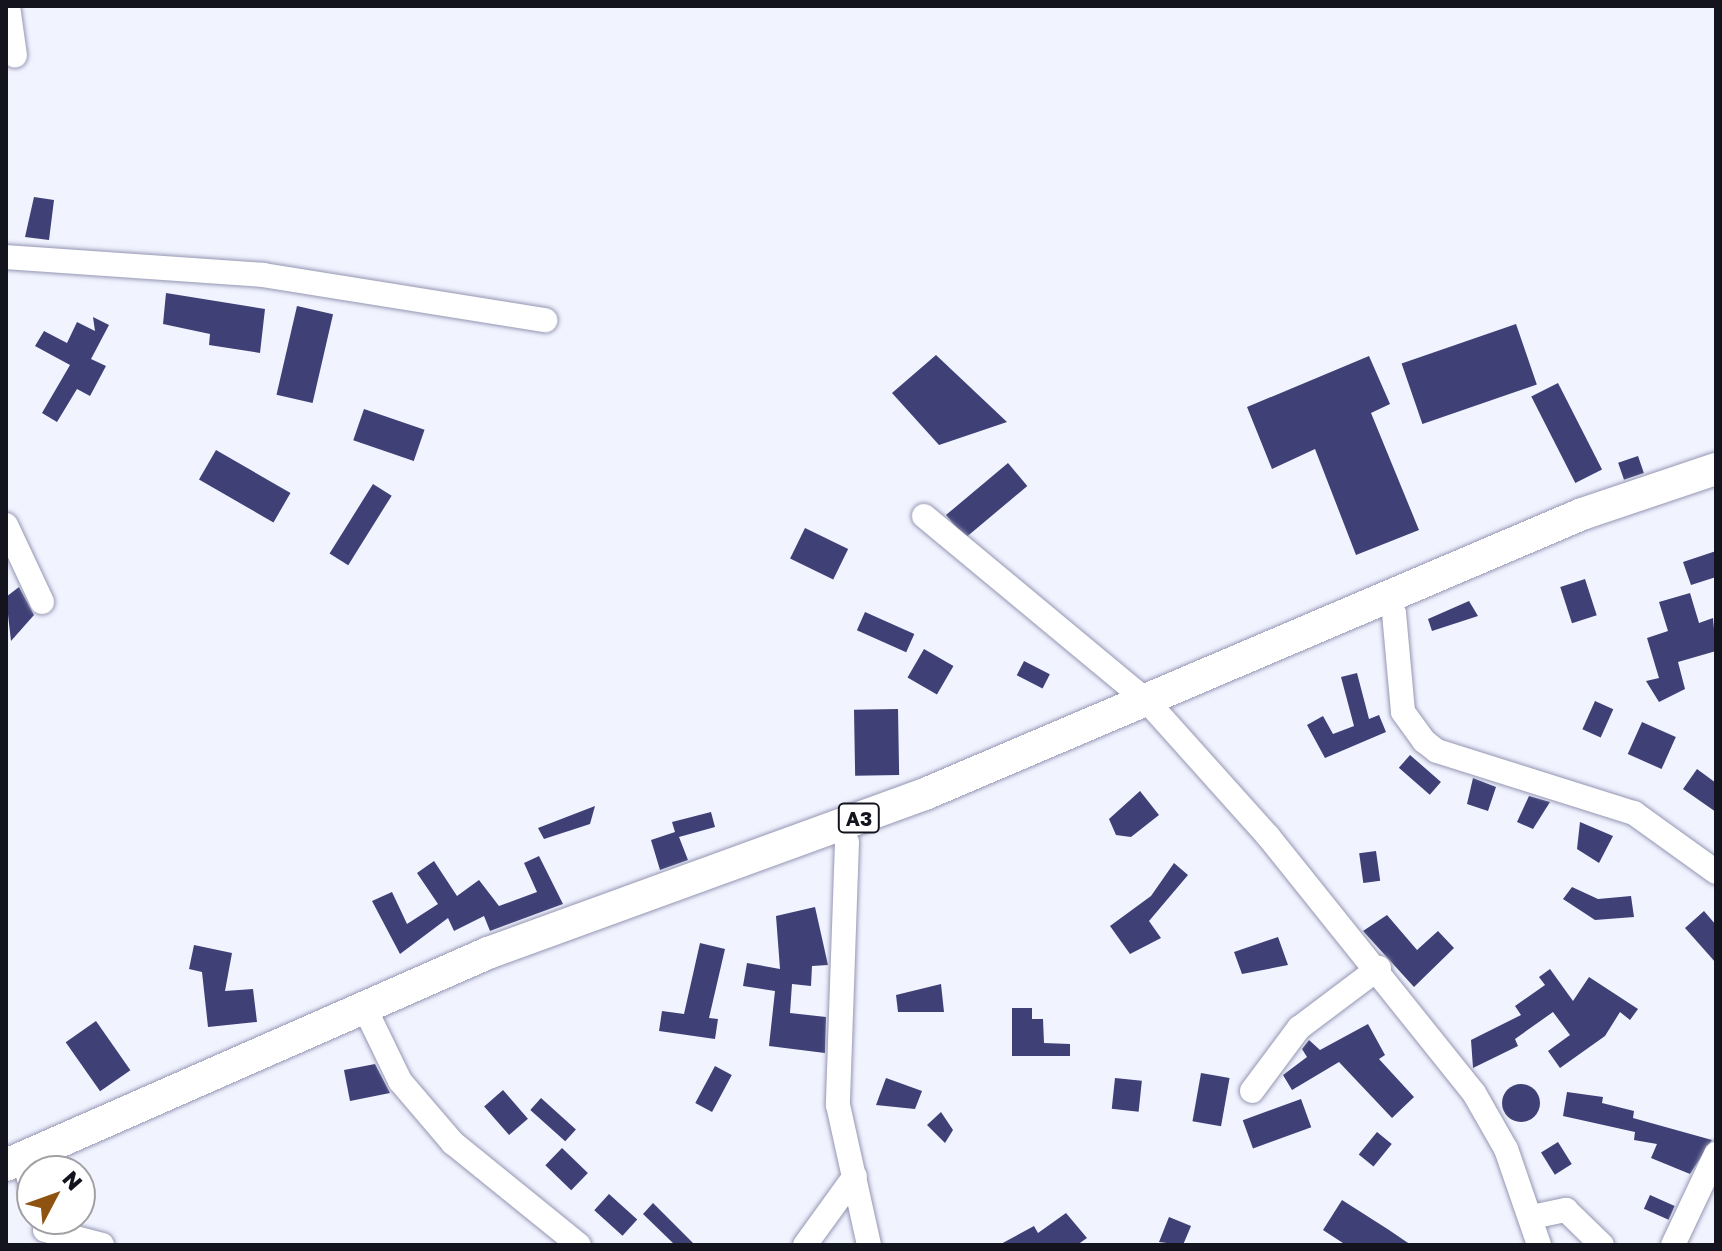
<!DOCTYPE html>
<style>
body{margin:0}
#map{position:relative;width:1722px;height:1251px;overflow:hidden;background:#f1f3ff;font-family:"Golos Text",sans-serif}
div>[style]{position:absolute}
[style*='--x']{left:calc(var(--x)*1px);top:calc(var(--y)*1px);width:calc(var(--w)*1px);rotate:calc(var(--a)*1deg)}
.building>*{inset:0;background:#3f4076;transform-origin:0 0}
.round{border-radius:50%}
.roads{filter:drop-shadow(0 0 2px #9496b2) drop-shadow(0 0 2px #9496b2)}
.minor>*{height:24px;margin:-12px;padding:0 12px;transform-origin:12px;border-radius:12px;background:#fff}
.major>*{height:32px;margin:-16px;padding:0 16px;transform-origin:16px;border-radius:16px;background:#fff}
span{translate:-50% -50%;white-space:nowrap;text-align:center;line-height:1.15;-webkit-text-stroke:8px #fff;paint-order:stroke}
.shield-label span{padding:2px 6px;background:#fff;border:2px solid;border-radius:6px;-webkit-text-stroke-width:0}
.shield-label{font-size:20px;color:#13141e;font-weight:700}
.frame{position:absolute;inset:0;border:8px solid #13141e;pointer-events:none}
.north{position:absolute;left:16px;top:1155px;width:80px;height:80px;box-sizing:border-box;background:#fff;border:2px solid #a1a1a5;border-radius:50%;rotate:49deg;font-size:22px;font-weight:700;line-height:32px;text-align:center;color:#13141e}
.north::after{content:'';display:block;margin:auto;width:28px;height:36px;background:#8e5211;clip-path:polygon(50% 0,100% 100%,50% 72%,0 100%)}
</style>
<div id="map">
<div class="building">
<div style="clip-path:polygon(34px 197px,54px 200px,49px 240px,25px 237px)"></div>
<div style="clip-path:polygon(166px 293px,265px 309px,260px 353px,209px 345px,210px 334px,163px 324px)"></div>
<div style="left:297px;top:306px;width:37px;height:91px;rotate:13deg"></div>
<div style="clip-path:polygon(93px 317px,109px 325px,91px 359px,106px 366px,90px 396px,77px 389px,57px 422px,42px 413px,70px 365px,35px 346px,44px 331px,67px 343px,77px 322px,95px 331px)"></div>
<div style="left:1516px;top:324px;width:64px;height:121px;rotate:71deg"></div>
<div style="clip-path:polygon(936px 355px,1007px 422px,939px 445px,892px 393px)"></div>
<div style="clip-path:polygon(1369px 356px,1390px 404px,1371px 413px,1419px 530px,1356px 555px,1315px 449px,1272px 469px,1247px 407px)"></div>
<div style="left:1558px;top:383px;width:97px;height:30px;rotate:63deg"></div>
<div style="left:364px;top:409px;width:64px;height:33px;rotate:19deg"></div>
<div style="left:216px;top:450px;width:86px;height:34px;rotate:30deg"></div>
<div style="left:1638px;top:456px;width:18px;height:21px;rotate:71deg"></div>
<div style="left:1008px;top:463px;width:30px;height:81px;rotate:50deg"></div>
<div style="left:373px;top:484px;width:22px;height:82px;rotate:32deg"></div>
<div style="left:805px;top:528px;width:48px;height:34px;rotate:26deg"></div>
<div style="clip-path:polygon(1716px 551px,1716px 577px,1691px 585px,1683px 562px)"></div>
<div style="left:1585px;top:579px;width:38px;height:26px;rotate:72deg"></div>
<div style="clip-path:polygon(19px 587px,34px 615px,11px 641px,6px 597px)"></div>
<div style="clip-path:polygon(1690px 593px,1699px 623px,1713px 618px,1716px 651px,1678px 662px,1685px 689px,1659px 702px,1646px 681px,1659px 678px,1647px 638px,1668px 631px,1659px 602px)"></div>
<div style="clip-path:polygon(1469px 601px,1478px 616px,1432px 631px,1428px 619px)"></div>
<div style="left:865px;top:612px;width:54px;height:20px;rotate:24deg"></div>
<div style="left:924px;top:649px;width:34px;height:33px;rotate:30deg"></div>
<div style="left:1024px;top:661px;width:29px;height:16px;rotate:27deg"></div>
<div style="clip-path:polygon(1357px 673px,1369px 719px,1379px 715px,1386px 732px,1325px 758px,1307px 725px,1323px 716px,1333px 734px,1354px 726px,1341px 677px)"></div>
<div style="left:1595px;top:701px;width:20px;height:31px;rotate:24deg"></div>
<div style="left:898px;top:709px;width:66px;height:44px;rotate:89deg"></div>
<div style="left:1642px;top:722px;width:37px;height:35px;rotate:24deg"></div>
<div style="left:1410px;top:755px;width:41px;height:17px;rotate:41deg"></div>
<div style="clip-path:polygon(1697px 769px,1716px 783px,1716px 812px,1683px 789px)"></div>
<div style="clip-path:polygon(1473px 778px,1496px 787px,1488px 811px,1467px 804px)"></div>
<div style="clip-path:polygon(1140px 791px,1159px 815px,1131px 837px,1116px 835px,1109px 819px)"></div>
<div style="clip-path:polygon(1529px 796px,1550px 802px,1533px 829px,1517px 822px)"></div>
<div style="clip-path:polygon(595px 806px,590px 824px,544px 839px,538px 828px)"></div>
<div style="clip-path:polygon(711px 812px,715px 827px,679px 837px,688px 860px,660px 870px,651px 840px,675px 832px,672px 822px)"></div>
<div style="clip-path:polygon(1580px 822px,1613px 836px,1599px 863px,1577px 849px)"></div>
<div style="left:1376px;top:851px;width:30px;height:17px;rotate:82deg"></div>
<div style="clip-path:polygon(539px 856px,563px 904px,490px 931px,484px 916px,454px 931px,448px 918px,400px 954px,372px 901px,392px 892px,407px 924px,438px 904px,417px 873px,434px 861px,457px 896px,479px 880px,499px 906px,537px 892px,524px 863px)"></div>
<div style="clip-path:polygon(1174px 863px,1188px 875px,1149px 921px,1161px 938px,1130px 954px,1110px 926px,1151px 896px)"></div>
<div style="clip-path:polygon(1572px 887px,1598px 899px,1631px 896px,1634px 917px,1595px 920px,1563px 899px)"></div>
<div style="clip-path:polygon(815px 907px,828px 965px,812px 966px,811px 986px,792px 984px,790px 1013px,826px 1017px,825px 1053px,769px 1046px,775px 991px,743px 986px,747px 963px,780px 969px,776px 916px)"></div>
<div style="clip-path:polygon(1704px 911px,1716px 925px,1716px 963px,1685px 928px)"></div>
<div style="clip-path:polygon(1387px 915px,1417px 950px,1438px 931px,1454px 948px,1414px 987px,1363px 931px)"></div>
<div style="clip-path:polygon(1278px 937px,1288px 965px,1242px 974px,1234px 952px)"></div>
<div style="clip-path:polygon(700px 943px,725px 949px,709px 1018px,718px 1019px,715px 1039px,659px 1031px,662px 1011px,684px 1014px)"></div>
<div style="clip-path:polygon(194px 945px,232px 953px,225px 991px,253px 989px,257px 1022px,208px 1027px,202px 972px,189px 969px)"></div>
<div style="clip-path:polygon(1550px 969px,1573px 1001px,1589px 977px,1638px 1009px,1630px 1020px,1620px 1012px,1605px 1036px,1560px 1068px,1548px 1051px,1570px 1035px,1553px 1012px,1515px 1039px,1518px 1046px,1473px 1068px,1471px 1040px,1521px 1015px,1515px 1006px,1545px 985px,1539px 977px)"></div>
<div style="clip-path:polygon(941px 984px,944px 1012px,898px 1012px,896px 995px)"></div>
<div style="clip-path:polygon(1012px 1008px,1032px 1008px,1032px 1019px,1043px 1019px,1044px 1043px,1070px 1044px,1070px 1056px,1012px 1056px)"></div>
<div style="left:96px;top:1021px;width:60px;height:37px;rotate:55deg"></div>
<div style="clip-path:polygon(1368px 1024px,1385px 1055px,1379px 1059px,1414px 1097px,1392px 1118px,1339px 1062px,1292px 1090px,1283px 1075px,1307px 1057px,1302px 1049px,1309px 1040px,1320px 1050px)"></div>
<div style="clip-path:polygon(375px 1064px,390px 1093px,350px 1101px,344px 1070px)"></div>
<div style="left:715px;top:1066px;width:19px;height:42px;rotate:28deg"></div>
<div style="left:1201px;top:1073px;width:29px;height:49px;rotate:10deg"></div>
<div style="clip-path:polygon(886px 1078px,922px 1091px,915px 1109px,876px 1105px)"></div>
<div style="left:1115px;top:1078px;width:27px;height:31px;rotate:6deg"></div>
<div class="round" style="left:1502px;top:1084px;width:38px;height:38px"></div>
<div style="left:503px;top:1090px;width:38px;height:25px;rotate:49deg"></div>
<div style="clip-path:polygon(1567px 1092px,1603px 1097px,1602px 1103px,1634px 1111px,1633px 1118px,1712px 1140px,1690px 1174px,1651px 1158px,1657px 1144px,1634px 1140px,1635px 1132px,1563px 1116px)"></div>
<div style="left:541px;top:1098px;width:47px;height:16px;rotate:42deg"></div>
<div style="left:1301px;top:1099px;width:30px;height:62px;rotate:70deg"></div>
<div style="clip-path:polygon(941px 1112px,953px 1130px,945px 1143px,927px 1125px)"></div>
<div style="left:1377px;top:1132px;width:19px;height:29px;rotate:39deg"></div>
<div style="left:1558px;top:1142px;width:26px;height:20px;rotate:58deg"></div>
<div style="left:562px;top:1148px;width:36px;height:24px;rotate:44deg"></div>
<div style="left:609px;top:1194px;width:38px;height:22px;rotate:42deg"></div>
<div style="left:1650px;top:1195px;width:27px;height:15px;rotate:24deg"></div>
<div style="clip-path:polygon(1342px 1200px,1389px 1230px,1411px 1245px,1346px 1245px,1323px 1230px)"></div>
<div style="clip-path:polygon(653px 1203px,695px 1245px,675px 1245px,643px 1214px)"></div>
<div style="clip-path:polygon(1066px 1213px,1087px 1238px,1077px 1245px,999px 1245px,1034px 1226px,1038px 1233px)"></div>
<div style="clip-path:polygon(1169px 1217px,1191px 1226px,1183px 1245px,1159px 1242px)"></div>
</div>
<div class="roads">
<div class="minor">
<div style="--x:8;--y:6;--w:50;--a:82"></div>
<div style="--x:6;--y:257;--w:258;--a:4"></div>
<div style="--x:263;--y:275;--w:286;--a:9.1"></div>
<div style="--x:924;--y:516;--w:288;--a:39.7"></div>
<div style="--x:1146;--y:700;--w:183;--a:48.1"></div>
<div style="--x:1268;--y:836;--w:329;--a:51.3"></div>
<div style="--x:1474;--y:1093;--w:64;--a:60.3"></div>
<div style="--x:1506;--y:1149;--w:102;--a:71"></div>
<div style="--x:6;--y:525;--w:85;--a:64.9"></div>
<div style="--x:1394;--y:613;--w:99;--a:84.8"></div>
<div style="--x:1403;--y:712;--w:36;--a:54"></div>
<div style="--x:1424;--y:741;--w:16;--a:38"></div>
<div style="--x:1437;--y:751;--w:207;--a:17.5"></div>
<div style="--x:1634;--y:813;--w:101;--a:35.7"></div>
<div style="--x:847;--y:842;--w:263;--a:92"></div>
<div style="--x:838;--y:1105;--w:143;--a:77.5"></div>
<div style="--x:371;--y:1021;--w:67;--a:64.2"></div>
<div style="--x:400;--y:1081;--w:82;--a:49.5"></div>
<div style="--x:453;--y:1143;--w:162;--a:39"></div>
<div style="--x:1252;--y:1091;--w:79;--a:-53.3"></div>
<div style="--x:1299;--y:1028;--w:100;--a:-36.9"></div>
<div style="--x:28;--y:1175;--w:15;--a:74"></div>
<div style="--x:1532;--y:1217;--w:35;--a:-12"></div>
<div style="--x:1566;--y:1210;--w:50;--a:44.2"></div>
<div style="--x:45;--y:1230;--w:59;--a:14.7"></div>
<div style="--x:805;--y:1245;--w:85;--a:-54.1"></div>
<div style="--x:1673;--y:1245;--w:101;--a:-64.7"></div>
</div>
<div class="major">
<div style="--x:6;--y:1165;--w:527;--a:-23.74"></div>
<div style="--x:488;--y:953;--w:465;--a:-20"></div>
<div style="--x:925;--y:794;--w:714;--a:-23.08"></div>
<div style="--x:1582;--y:514;--w:141;--a:-18.6"></div>
</div>
</div>
<div class="shield-label">
<span style="left:859px;top:818px">A3</span>
</div>
<div class="frame"></div>
<div class="north">N</div>
</div>
